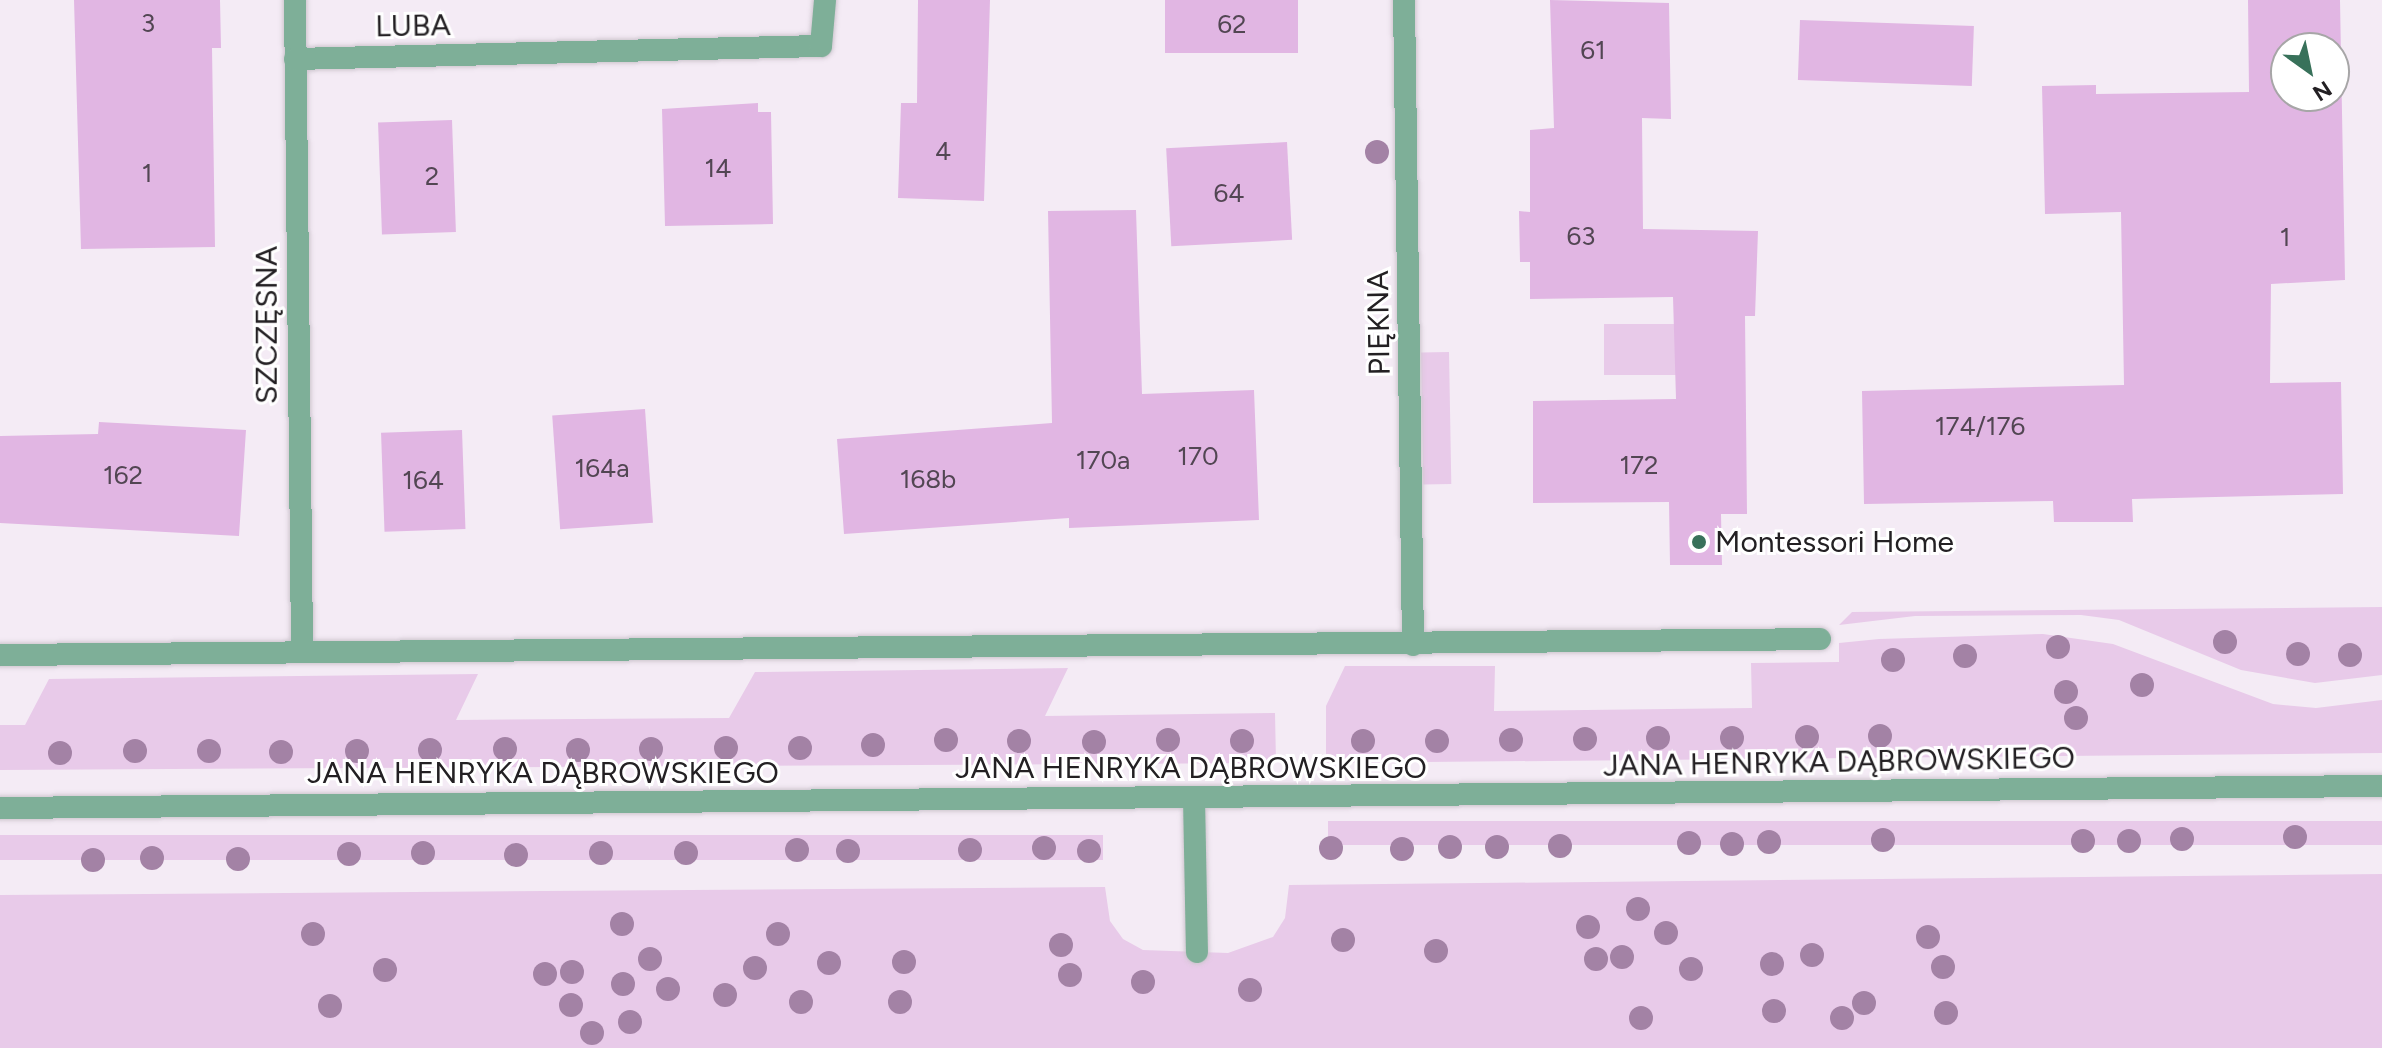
<!DOCTYPE html>
<meta charset="utf-8">
<style>
body{margin:0}
#map{position:relative;width:2382px;height:1048px;overflow:hidden;background:#f4ebf5;font-family:Figtree,sans-serif}
div>[style]{position:absolute}
[style*='--x']{left:calc(var(--x)*1px);top:calc(var(--y)*1px);width:calc(var(--w)*1px);rotate:calc(var(--a)*1deg)}
.green>*{inset:0;background:#e8cae9;transform-origin:0 0}
.building>*{inset:0;background:#e1b6e3;transform-origin:0 0}
.roads{filter:drop-shadow(0 0 2px #cec6cf) drop-shadow(0 0 2px #cec6cf)}
.service>*{height:22px;margin:-11px;padding:0 11px;transform-origin:11px;border-radius:11px;background:#7eaf98}
.minor>*{height:22px;margin:-11px;padding:0 11px;transform-origin:11px;border-radius:11px;background:#7eaf98}
.tertiary>*{height:22px;margin:-11px;padding:0 11px;transform-origin:11px;border-radius:11px;background:#7eaf98}
.trees>*{width:24px;height:24px;margin:-12px;border-radius:50%;background:#a382a5}
.dots>*{width:22px;height:22px;translate:-50% -50%;box-sizing:border-box;border:4px solid #fff;border-radius:50%}
span{translate:-50% -50%;white-space:nowrap;text-align:center;line-height:1.15;-webkit-text-stroke:6px #fff;paint-order:stroke}
.number-label{font-size:26px;color:#524653}
.number-label span{-webkit-text-stroke-width:0}
.street-label{font-size:30px;color:#232023}
.poi-label{font-size:30px;color:#232023}
.left{translate:0 -50%;text-align:left}
.north{position:absolute;left:2270px;top:32px;width:80px;height:80px;box-sizing:border-box;background:#fff;border:2px solid #a7a6a7;border-radius:50%;rotate:147deg;font-size:22px;font-weight:700;line-height:32px;text-align:center;color:#232023}
.north::after{content:'';display:block;margin:auto;width:28px;height:36px;background:#38715a;clip-path:polygon(50% 0,100% 100%,50% 72%,0 100%)}
</style>
<div id="map">
<div class="green">
<div style="left:1698px;top:324px;width:51px;height:94px;rotate:90deg"></div>
<div style="left:1449px;top:352px;width:132px;height:28px;rotate:89deg"></div>
<div style="clip-path:polygon(2382px 607px,2382px 675px,2315px 683px,2241px 670px,2119px 620px,2081px 615px,1915px 616px,1839px 625px,1852px 612px)"></div>
<div style="clip-path:polygon(2043px 634px,2113px 644px,2273px 704px,2316px 708px,2382px 700px,2382px 753px,1326px 763px,1326px 706px,1345px 666px,1495px 666px,1494px 711px,1752px 708px,1751px 663px,1839px 662px,1839px 643px,1879px 639px)"></div>
<div style="clip-path:polygon(1068px 668px,1045px 716px,1275px 713px,1276px 763px,0 770px,0 725px,25px 725px,49px 679px,478px 674px,456px 720px,729px 718px,755px 672px)"></div>
<div style="left:2382px;top:821px;width:24px;height:1054px;rotate:90deg"></div>
<div style="left:1103px;top:835px;width:25px;height:1103px;rotate:90deg"></div>
<div style="clip-path:polygon(2382px 874px,2382px 1048px,0 1048px,0 895px,1105px 887px,1110px 921px,1123px 939px,1143px 950px,1228px 953px,1273px 937px,1285px 918px,1289px 885px)"></div>
</div>
<div class="building">
<div style="clip-path:polygon(74px 0,220px 0,221px 48px,212px 48px,215px 247px,81px 249px)"></div>
<div style="clip-path:polygon(918px 0,990px 0,984px 201px,898px 198px,901px 103px,917px 103px)"></div>
<div style="left:1165px;top:0;width:133px;height:53px"></div>
<div style="clip-path:polygon(1550px 0,1669px 3px,1671px 119px,1642px 118px,1643px 229px,1758px 231px,1755px 316px,1745px 316px,1747px 514px,1721px 514px,1722px 565px,1670px 565px,1669px 502px,1533px 503px,1533px 401px,1676px 399px,1673px 297px,1530px 299px,1530px 262px,1520px 262px,1519px 211px,1530px 212px,1530px 130px,1554px 128px)"></div>
<div style="clip-path:polygon(evenodd,2248px 0,2340px 0,2345px 280px,2271px 284px,2270px 383px,2341px 382px,2343px 494px,2132px 499px,2133px 522px,2054px 522px,2053px 501px,1864px 504px,1862px 391px,2124px 385px,2121px 212px,2045px 214px,2042px 86px,2096px 85px,2096px 94px,2249px 92px,2248px 0,2286px 48px,2334px 48px,2334px 96px,2286px 96px,2286px 48px)"></div>
<div style="left:1800px;top:20px;width:174px;height:60px;rotate:2deg"></div>
<div style="clip-path:polygon(758px 103px,758px 112px,771px 112px,773px 224px,665px 226px,662px 109px)"></div>
<div style="left:452px;top:120px;width:112px;height:74px;rotate:88deg"></div>
<div style="left:1287px;top:142px;width:98px;height:121px;rotate:87deg"></div>
<div style="clip-path:polygon(1136px 210px,1142px 394px,1254px 390px,1259px 520px,1069px 528px,1069px 518px,844px 534px,837px 439px,1052px 423px,1048px 211px)"></div>
<div style="left:645px;top:409px;width:114px;height:93px;rotate:86deg"></div>
<div style="clip-path:polygon(99px 422px,246px 430px,239px 536px,0 523px,0 436px,98px 434px)"></div>
<div style="left:462px;top:430px;width:99px;height:81px;rotate:88deg"></div>
</div>
<div class="roads">
<div class="service">
<div style="--x:1194;--y:798;--w:154;--a:88.9"></div>
</div>
<div class="minor">
<div style="--x:295;--y:0;--w:650;--a:89.38"></div>
<div style="--x:1404;--y:0;--w:645;--a:89.2"></div>
<div style="--x:295;--y:59;--w:526;--a:-1.42"></div>
<div style="--x:821;--y:46;--w:46;--a:-85"></div>
<div style="--x:0;--y:655;--w:1820;--a:-0.5"></div>
</div>
<div class="tertiary">
<div style="--x:0;--y:808;--w:2382;--a:-0.53"></div>
</div>
</div>
<div class="trees">
<div style="left:1377px;top:152px"></div>
<div style="left:2225px;top:642px"></div>
<div style="left:2058px;top:647px"></div>
<div style="left:2298px;top:654px"></div>
<div style="left:2350px;top:655px"></div>
<div style="left:1965px;top:656px"></div>
<div style="left:1893px;top:660px"></div>
<div style="left:2142px;top:685px"></div>
<div style="left:2066px;top:692px"></div>
<div style="left:2076px;top:718px"></div>
<div style="left:1880px;top:736px"></div>
<div style="left:1807px;top:737px"></div>
<div style="left:1658px;top:738px"></div>
<div style="left:1732px;top:738px"></div>
<div style="left:1585px;top:739px"></div>
<div style="left:946px;top:740px"></div>
<div style="left:1168px;top:740px"></div>
<div style="left:1511px;top:740px"></div>
<div style="left:1019px;top:741px"></div>
<div style="left:1242px;top:741px"></div>
<div style="left:1363px;top:741px"></div>
<div style="left:1437px;top:741px"></div>
<div style="left:1094px;top:742px"></div>
<div style="left:873px;top:745px"></div>
<div style="left:726px;top:748px"></div>
<div style="left:800px;top:748px"></div>
<div style="left:505px;top:749px"></div>
<div style="left:651px;top:749px"></div>
<div style="left:430px;top:750px"></div>
<div style="left:578px;top:750px"></div>
<div style="left:135px;top:751px"></div>
<div style="left:209px;top:751px"></div>
<div style="left:357px;top:751px"></div>
<div style="left:281px;top:752px"></div>
<div style="left:60px;top:753px"></div>
<div style="left:2295px;top:837px"></div>
<div style="left:2182px;top:839px"></div>
<div style="left:1883px;top:840px"></div>
<div style="left:2083px;top:841px"></div>
<div style="left:2129px;top:841px"></div>
<div style="left:1769px;top:842px"></div>
<div style="left:1689px;top:843px"></div>
<div style="left:1732px;top:844px"></div>
<div style="left:1560px;top:846px"></div>
<div style="left:1450px;top:847px"></div>
<div style="left:1497px;top:847px"></div>
<div style="left:1044px;top:848px"></div>
<div style="left:1331px;top:848px"></div>
<div style="left:1402px;top:849px"></div>
<div style="left:797px;top:850px"></div>
<div style="left:970px;top:850px"></div>
<div style="left:848px;top:851px"></div>
<div style="left:1089px;top:851px"></div>
<div style="left:423px;top:853px"></div>
<div style="left:601px;top:853px"></div>
<div style="left:686px;top:853px"></div>
<div style="left:349px;top:854px"></div>
<div style="left:516px;top:855px"></div>
<div style="left:152px;top:858px"></div>
<div style="left:238px;top:859px"></div>
<div style="left:93px;top:860px"></div>
<div style="left:1638px;top:909px"></div>
<div style="left:622px;top:924px"></div>
<div style="left:1588px;top:927px"></div>
<div style="left:1666px;top:933px"></div>
<div style="left:313px;top:934px"></div>
<div style="left:778px;top:934px"></div>
<div style="left:1928px;top:937px"></div>
<div style="left:1343px;top:940px"></div>
<div style="left:1061px;top:945px"></div>
<div style="left:1436px;top:951px"></div>
<div style="left:1812px;top:955px"></div>
<div style="left:1622px;top:957px"></div>
<div style="left:650px;top:959px"></div>
<div style="left:1596px;top:959px"></div>
<div style="left:904px;top:962px"></div>
<div style="left:829px;top:963px"></div>
<div style="left:1772px;top:964px"></div>
<div style="left:1943px;top:967px"></div>
<div style="left:755px;top:968px"></div>
<div style="left:1691px;top:969px"></div>
<div style="left:385px;top:970px"></div>
<div style="left:572px;top:972px"></div>
<div style="left:545px;top:974px"></div>
<div style="left:1070px;top:975px"></div>
<div style="left:1143px;top:982px"></div>
<div style="left:623px;top:984px"></div>
<div style="left:668px;top:989px"></div>
<div style="left:1250px;top:990px"></div>
<div style="left:725px;top:995px"></div>
<div style="left:801px;top:1002px"></div>
<div style="left:900px;top:1002px"></div>
<div style="left:1864px;top:1003px"></div>
<div style="left:571px;top:1005px"></div>
<div style="left:330px;top:1006px"></div>
<div style="left:1774px;top:1011px"></div>
<div style="left:1946px;top:1013px"></div>
<div style="left:1641px;top:1018px"></div>
<div style="left:1842px;top:1018px"></div>
<div style="left:630px;top:1022px"></div>
<div style="left:592px;top:1033px"></div>
</div>
<div class="dots">
<div style="left:1699px;top:542px;background:#38715a"></div>
</div>
<div class="number-label">
<span style="left:148px;top:24px">3</span>
<span style="left:1232px;top:25px">62</span>
<span style="left:1593px;top:51px">61</span>
<span style="left:943px;top:152px">4</span>
<span style="left:718px;top:169px">14</span>
<span style="left:147px;top:174px">1</span>
<span style="left:432px;top:177px">2</span>
<span style="left:1229px;top:194px">64</span>
<span style="left:1581px;top:237px">63</span>
<span style="left:2285px;top:238px">1</span>
<span style="left:1980px;top:427px">174/176</span>
<span style="left:1198px;top:457px">170</span>
<span style="left:1103px;top:461px">170a</span>
<span style="left:1639px;top:466px">172</span>
<span style="left:602px;top:469px">164a</span>
<span style="left:123px;top:476px">162</span>
<span style="left:928px;top:480px">168b</span>
<span style="left:423px;top:481px">164</span>
</div>
<div class="street-label">
<span style="left:413px;top:26px;rotate:-1deg">LUBA</span>
<span style="left:1379px;top:323px;rotate:-91deg">PIĘKNA</span>
<span style="left:267px;top:325px;rotate:-90deg">SZCZĘSNA</span>
<span style="left:1839px;top:762px;rotate:-1deg">JANA HENRYKA DĄBROWSKIEGO</span>
<span style="left:1191px;top:768px">JANA HENRYKA DĄBROWSKIEGO</span>
<span style="left:543px;top:773px">JANA HENRYKA DĄBROWSKIEGO</span>
</div>
<div class="poi-label">
<span class="left" style="left:1715px;top:542px">Montessori Home</span>
</div>
<div class="north">N</div>
</div>
